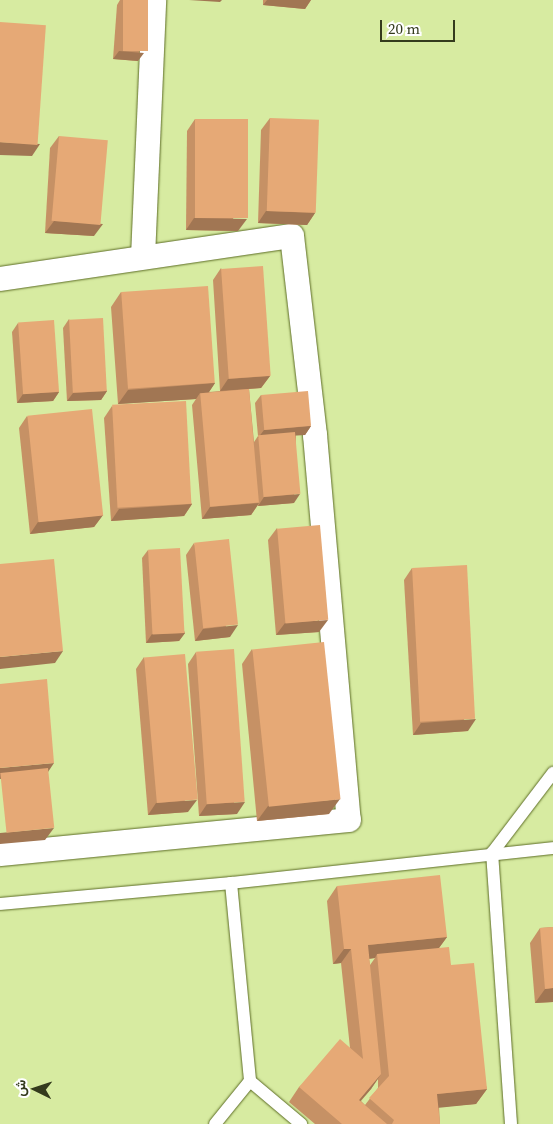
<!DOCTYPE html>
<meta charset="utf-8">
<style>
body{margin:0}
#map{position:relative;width:553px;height:1124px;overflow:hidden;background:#d7eba1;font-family:"Source Serif 4",Vazirmatn,serif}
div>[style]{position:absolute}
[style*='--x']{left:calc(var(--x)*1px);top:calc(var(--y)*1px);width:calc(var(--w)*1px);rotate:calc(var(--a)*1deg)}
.roads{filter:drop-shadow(0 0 1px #5d6d26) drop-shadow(0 0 1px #5d6d26)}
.lane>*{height:12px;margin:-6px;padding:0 6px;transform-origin:6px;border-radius:6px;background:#fff}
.street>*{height:24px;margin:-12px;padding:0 12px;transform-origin:12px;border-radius:12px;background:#fff}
.wall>*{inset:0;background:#c69165}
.shaded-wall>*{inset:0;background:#a17653}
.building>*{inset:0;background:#e6a976;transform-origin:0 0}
span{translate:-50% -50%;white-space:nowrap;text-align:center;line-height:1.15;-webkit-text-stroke:4px #fff;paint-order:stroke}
.north{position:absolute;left:10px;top:1064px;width:50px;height:50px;-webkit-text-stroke:4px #fff;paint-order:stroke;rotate:274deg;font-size:14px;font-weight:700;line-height:20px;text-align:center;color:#343b1d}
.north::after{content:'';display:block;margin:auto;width:18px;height:22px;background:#343b1d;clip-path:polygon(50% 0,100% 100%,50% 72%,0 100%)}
.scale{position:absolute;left:380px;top:20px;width:75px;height:22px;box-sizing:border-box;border:2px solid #343b1d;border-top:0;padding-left:6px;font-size:15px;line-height:18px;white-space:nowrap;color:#343b1d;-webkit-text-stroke:4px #fff;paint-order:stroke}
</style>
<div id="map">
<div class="roads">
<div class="lane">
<div style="--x:231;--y:883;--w:199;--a:84.5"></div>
<div style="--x:250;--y:1081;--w:67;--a:40.1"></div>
<div style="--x:0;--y:904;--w:232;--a:-5.2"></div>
<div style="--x:231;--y:883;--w:324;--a:-6.2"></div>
<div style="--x:215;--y:1124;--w:55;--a:-50.9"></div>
<div style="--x:511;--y:1124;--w:272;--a:-94"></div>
<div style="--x:492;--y:853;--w:101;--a:-52.7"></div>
</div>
<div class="street">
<div style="--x:143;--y:257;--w:257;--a:-87.5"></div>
<div style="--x:0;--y:279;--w:295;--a:-8.4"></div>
<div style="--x:292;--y:236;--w:200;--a:83.4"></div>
<div style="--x:315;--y:435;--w:386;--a:85"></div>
<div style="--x:349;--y:820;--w:351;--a:174.4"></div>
</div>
</div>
<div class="wall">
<div style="clip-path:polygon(120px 0,148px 0,138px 61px,113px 59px,117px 5px)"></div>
<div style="clip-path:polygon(263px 0,311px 0,305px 9px,263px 5px)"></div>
<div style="clip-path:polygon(270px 118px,315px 213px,307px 225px,258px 223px,261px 130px)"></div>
<div style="clip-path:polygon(195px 119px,238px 231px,186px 230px,187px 131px)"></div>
<div style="clip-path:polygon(59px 136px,94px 236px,45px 233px,50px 148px)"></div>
<div style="clip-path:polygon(221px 268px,270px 376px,261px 388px,249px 389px,254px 442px,258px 436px,255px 403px,261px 395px,311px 426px,305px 435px,296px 435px,294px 503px,258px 506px,258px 505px,251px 515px,202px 519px,192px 405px,196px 399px,118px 404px,111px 307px,121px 292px,215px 383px,209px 392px,220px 391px,213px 280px)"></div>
<div style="clip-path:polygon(69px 319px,107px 391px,101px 400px,67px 401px,63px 328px)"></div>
<div style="clip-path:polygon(18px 323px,59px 392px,53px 401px,17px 403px,12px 332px)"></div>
<div style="clip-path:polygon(112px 406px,192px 504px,184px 516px,111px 521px,104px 418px)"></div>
<div style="clip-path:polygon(27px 416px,103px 515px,94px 527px,30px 534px,19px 428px)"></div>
<div style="clip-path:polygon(277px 528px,319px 632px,276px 635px,268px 540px)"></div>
<div style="clip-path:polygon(194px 543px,230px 637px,195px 641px,186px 555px)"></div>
<div style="clip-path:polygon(148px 550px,185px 633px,179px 641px,146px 643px,142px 558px)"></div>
<div style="clip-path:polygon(412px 568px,468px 731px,413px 735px,404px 580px)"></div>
<div style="clip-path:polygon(252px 649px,329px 814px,257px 821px,242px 664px)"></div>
<div style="clip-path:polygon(196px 652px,237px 814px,199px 816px,188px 664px)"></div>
<div style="clip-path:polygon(144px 657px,188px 812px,148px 815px,136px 669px)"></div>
<div style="clip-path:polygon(evenodd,337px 886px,447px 937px,439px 948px,451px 965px,487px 1089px,476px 1104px,439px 1107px,440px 1124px,315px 1124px,289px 1102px,299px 1087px,350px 1048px,341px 963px,333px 964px,327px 901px,337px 886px,375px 958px,370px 965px,369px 959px,375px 958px,337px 886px,378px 1079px,378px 1088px,365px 1105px,361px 1101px,371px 1089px,378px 1079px)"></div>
<div style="clip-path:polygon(553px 927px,553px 1002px,535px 1003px,530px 943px,540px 928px)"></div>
</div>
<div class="shaded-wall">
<div style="clip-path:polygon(189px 0,222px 0,220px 2px)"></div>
<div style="clip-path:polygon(267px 0,311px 0,305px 9px,263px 5px)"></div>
<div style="clip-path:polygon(119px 51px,144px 53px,138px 61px,113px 59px)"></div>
<div style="clip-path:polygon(0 142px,40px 144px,32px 156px,0 155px)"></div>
<div style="clip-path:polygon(266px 211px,315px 213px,307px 225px,258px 223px)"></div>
<div style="clip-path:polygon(194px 218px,247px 219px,238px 231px,186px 230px)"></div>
<div style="clip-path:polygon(54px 221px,103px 224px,94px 236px,45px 233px)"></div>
<div style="clip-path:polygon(270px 376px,261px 388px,220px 391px,228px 379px)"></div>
<div style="clip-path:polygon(215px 383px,205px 398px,200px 393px,196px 399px,118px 404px,128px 390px)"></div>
<div style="clip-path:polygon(107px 391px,101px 400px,67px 401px,73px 393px)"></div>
<div style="clip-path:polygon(59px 392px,53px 401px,17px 403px,23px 394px)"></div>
<div style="clip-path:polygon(311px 426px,305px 435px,258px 438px,264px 430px)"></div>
<div style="clip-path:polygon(300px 494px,294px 503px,258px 506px,264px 497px)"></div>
<div style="clip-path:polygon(259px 503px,251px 515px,202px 519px,210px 507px)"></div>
<div style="clip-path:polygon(192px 504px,184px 516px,111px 521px,119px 509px)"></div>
<div style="clip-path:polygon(103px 515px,94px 527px,30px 534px,38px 522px)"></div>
<div style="clip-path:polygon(328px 620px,319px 632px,276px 635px,285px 623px)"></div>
<div style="clip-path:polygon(238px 625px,230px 637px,195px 641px,203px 629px)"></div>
<div style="clip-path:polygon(185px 633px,179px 641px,146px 643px,152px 634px)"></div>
<div style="clip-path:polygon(63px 651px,55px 663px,0 669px,0 657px)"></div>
<div style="clip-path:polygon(476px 719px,468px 731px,413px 735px,421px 723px)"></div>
<div style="clip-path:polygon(54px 763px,46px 775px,0 779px,0 768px)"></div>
<div style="clip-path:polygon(340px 799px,329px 814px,257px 821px,268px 806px)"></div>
<div style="clip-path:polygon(197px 800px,188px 812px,148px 815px,156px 803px)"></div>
<div style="clip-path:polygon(245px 802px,237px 814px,199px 816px,207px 804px)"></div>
<div style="clip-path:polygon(54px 828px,45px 840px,0 844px,0 833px)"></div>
<div style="clip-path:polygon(447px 937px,436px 952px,377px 954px,375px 958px,357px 960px,368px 945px)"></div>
<div style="clip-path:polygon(344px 949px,351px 949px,341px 963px,333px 964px)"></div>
<div style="clip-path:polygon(553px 988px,553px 1002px,535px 1003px,545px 989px)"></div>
<div style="clip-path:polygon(381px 1074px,371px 1089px,349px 1114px,359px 1100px)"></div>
<div style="clip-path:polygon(487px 1089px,476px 1104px,427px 1109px,437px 1094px)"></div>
</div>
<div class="building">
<div style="left:123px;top:0;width:25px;height:51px"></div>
<div style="left:0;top:22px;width:46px;height:120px;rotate:4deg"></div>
<div style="left:270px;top:118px;width:49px;height:93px;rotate:2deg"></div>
<div style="left:195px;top:119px;width:53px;height:99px"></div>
<div style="left:59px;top:136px;width:49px;height:85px;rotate:5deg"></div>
<div style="left:263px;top:266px;width:110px;height:42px;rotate:86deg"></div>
<div style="left:208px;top:286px;width:97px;height:87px;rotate:86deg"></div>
<div style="left:103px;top:318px;width:73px;height:34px;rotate:87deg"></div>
<div style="left:54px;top:320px;width:72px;height:36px;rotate:86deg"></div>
<div style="left:249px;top:389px;width:114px;height:49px;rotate:85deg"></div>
<div style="left:308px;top:391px;width:35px;height:47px;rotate:85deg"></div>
<div style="left:186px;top:401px;width:103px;height:74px;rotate:87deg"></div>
<div style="left:92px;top:409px;width:107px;height:65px;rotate:84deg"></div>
<div style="left:295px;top:432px;width:62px;height:37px;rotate:85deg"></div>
<div style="left:320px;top:525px;width:95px;height:43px;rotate:85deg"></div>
<div style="left:229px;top:539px;width:86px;height:35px;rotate:84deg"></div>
<div style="left:180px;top:548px;width:85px;height:32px;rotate:87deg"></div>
<div style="clip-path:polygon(54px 559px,63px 651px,0 657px,0 564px)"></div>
<div style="left:467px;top:565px;width:154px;height:55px;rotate:87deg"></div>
<div style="left:324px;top:642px;width:158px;height:72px;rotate:84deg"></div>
<div style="left:234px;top:649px;width:153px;height:38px;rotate:86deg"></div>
<div style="left:185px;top:654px;width:146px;height:41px;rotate:85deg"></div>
<div style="clip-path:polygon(47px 679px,54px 763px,0 768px,0 684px)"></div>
<div style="left:48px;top:768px;width:60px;height:48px;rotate:84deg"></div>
<div style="clip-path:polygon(440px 875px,447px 937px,368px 945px,381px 1074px,359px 1100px,387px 1124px,342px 1124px,299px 1087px,340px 1039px,363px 1059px,351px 949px,344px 949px,337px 886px)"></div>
<div style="clip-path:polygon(553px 927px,553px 988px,545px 989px,540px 928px)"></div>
<div style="clip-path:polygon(449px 947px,451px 965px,474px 963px,487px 1089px,437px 1094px,440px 1124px,392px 1124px,394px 1120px,369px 1098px,389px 1076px,377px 954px)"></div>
</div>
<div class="north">ش</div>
<div class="scale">20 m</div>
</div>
